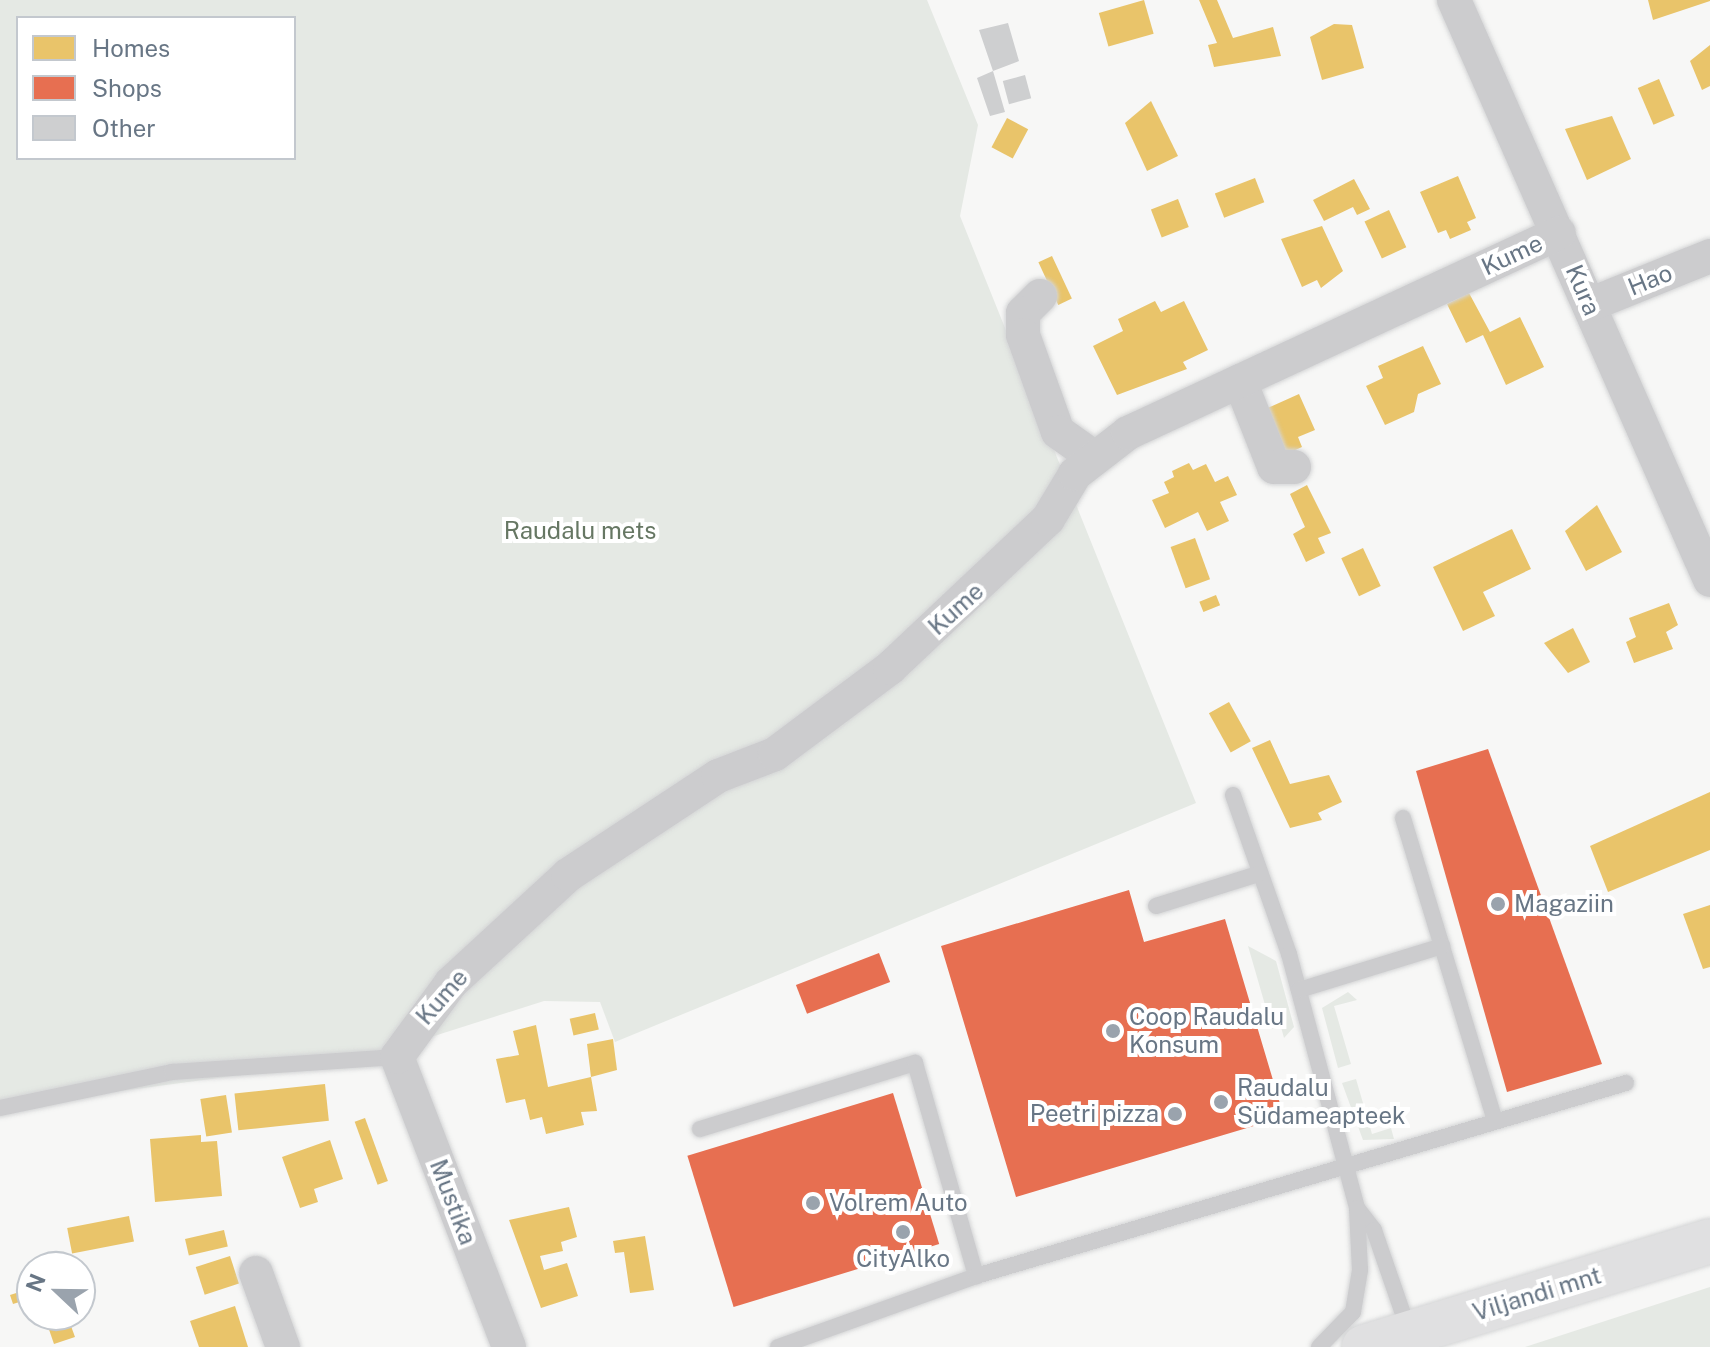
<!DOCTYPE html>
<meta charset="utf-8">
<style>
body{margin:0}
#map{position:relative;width:1710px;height:1347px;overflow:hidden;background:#f7f7f6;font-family:"Public Sans",sans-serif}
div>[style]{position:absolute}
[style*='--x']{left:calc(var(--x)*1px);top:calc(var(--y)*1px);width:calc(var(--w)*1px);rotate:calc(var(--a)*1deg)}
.green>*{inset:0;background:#e5e9e4}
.homes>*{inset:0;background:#e9c46a;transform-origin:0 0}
.shops>*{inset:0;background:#e76f51;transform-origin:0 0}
.building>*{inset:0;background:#cecfd0;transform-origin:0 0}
.roads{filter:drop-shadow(0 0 2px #d4d5d6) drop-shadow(0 0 2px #d4d5d6)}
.lane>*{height:16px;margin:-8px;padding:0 8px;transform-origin:8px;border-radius:8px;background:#ccccce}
.street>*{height:34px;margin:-17px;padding:0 17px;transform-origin:17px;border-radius:17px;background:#ccccce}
.secondary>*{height:44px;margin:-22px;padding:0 22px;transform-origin:22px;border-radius:22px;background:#e0e0e1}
.dots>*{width:22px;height:22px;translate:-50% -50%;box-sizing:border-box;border:4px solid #fff;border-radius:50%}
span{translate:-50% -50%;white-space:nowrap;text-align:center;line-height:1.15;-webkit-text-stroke:8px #fff;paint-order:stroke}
.street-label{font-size:24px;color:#687685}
.park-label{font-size:24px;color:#667763}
.poi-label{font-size:24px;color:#687685}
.left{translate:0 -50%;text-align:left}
.right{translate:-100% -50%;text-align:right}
.legend{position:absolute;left:16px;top:16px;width:280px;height:144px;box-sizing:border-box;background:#fff;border:2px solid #c3c8ce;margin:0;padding:10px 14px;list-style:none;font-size:24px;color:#687685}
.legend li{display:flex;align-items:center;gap:16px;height:40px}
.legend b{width:40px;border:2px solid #c3c8ce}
.north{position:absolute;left:16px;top:1251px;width:80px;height:80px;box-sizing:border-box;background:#fff;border:2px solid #c3c8ce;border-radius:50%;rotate:292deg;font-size:22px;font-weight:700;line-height:32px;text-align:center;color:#687685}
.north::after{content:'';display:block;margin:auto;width:28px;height:36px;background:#9aa3ad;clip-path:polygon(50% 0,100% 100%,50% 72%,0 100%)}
</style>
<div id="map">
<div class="green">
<div style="clip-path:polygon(evenodd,0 0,927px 0,978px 125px,960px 216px,1196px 803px,615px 1042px,600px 1002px,544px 1001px,362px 1059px,0 1107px,0 0,18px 18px,294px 18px,294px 158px,18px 158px,18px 18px)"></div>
<div style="clip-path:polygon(1248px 946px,1276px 961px,1294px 1027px,1284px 1038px,1281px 1027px,1272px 1029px)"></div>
<div style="clip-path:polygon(1348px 992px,1357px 1000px,1334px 1006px,1351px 1064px,1338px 1068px,1322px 1008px)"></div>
<div style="clip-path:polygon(1356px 1079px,1372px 1134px,1391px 1128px,1394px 1139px,1363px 1140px,1342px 1083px)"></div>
<div style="clip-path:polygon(1710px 1287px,1710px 1347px,1525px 1347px)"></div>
</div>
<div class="homes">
<div style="left:1144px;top:0;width:35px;height:47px;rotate:74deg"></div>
<div style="clip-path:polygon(1199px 0,1217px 0,1233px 38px,1273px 27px,1281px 56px,1214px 67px,1208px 45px,1217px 43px)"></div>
<div style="clip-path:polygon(1648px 0,1710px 0,1710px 1px,1653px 20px)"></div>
<div style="clip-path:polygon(1334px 24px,1352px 25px,1364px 68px,1322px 80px,1310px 37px)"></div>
<div style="clip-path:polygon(1710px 45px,1710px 86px,1702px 90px,1690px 61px)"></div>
<div style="left:1659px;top:79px;width:40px;height:23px;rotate:67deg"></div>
<div style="clip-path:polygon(1151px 101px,1178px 156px,1147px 171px,1125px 123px)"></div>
<div style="clip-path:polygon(1612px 116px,1631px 159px,1587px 180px,1565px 129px)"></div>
<div style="left:1007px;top:118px;width:24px;height:33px;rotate:28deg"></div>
<div style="clip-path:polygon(1458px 176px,1476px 218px,1467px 222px,1471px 230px,1450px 239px,1446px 230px,1438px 233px,1420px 192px)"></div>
<div style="left:1255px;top:178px;width:26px;height:43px;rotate:69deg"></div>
<div style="clip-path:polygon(1354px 179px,1370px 209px,1357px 215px,1353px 207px,1324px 221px,1313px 200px)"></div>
<div style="left:1178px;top:199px;width:30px;height:29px;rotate:69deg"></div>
<div style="left:1389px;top:210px;width:41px;height:27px;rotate:65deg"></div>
<div style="clip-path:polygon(1322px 226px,1343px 271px,1321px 288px,1317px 280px,1302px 287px,1281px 239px)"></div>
<div style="left:1052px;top:256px;width:47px;height:15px;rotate:65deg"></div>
<div style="clip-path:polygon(1469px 293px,1490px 332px,1520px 317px,1544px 367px,1506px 385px,1483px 335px,1466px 343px,1447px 304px)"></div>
<div style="clip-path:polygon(1155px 301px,1161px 312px,1184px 301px,1208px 350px,1183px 362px,1187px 369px,1117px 395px,1093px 346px,1123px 331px,1118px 319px)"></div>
<div style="clip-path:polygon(1423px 346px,1441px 384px,1418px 394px,1414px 412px,1385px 425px,1366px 386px,1383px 378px,1378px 366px)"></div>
<div style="clip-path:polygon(1299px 394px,1315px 430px,1298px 437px,1302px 447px,1282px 456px,1261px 411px)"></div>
<div style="clip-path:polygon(1189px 463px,1193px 470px,1206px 464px,1215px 482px,1228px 476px,1237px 495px,1220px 502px,1229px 521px,1207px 531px,1198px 512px,1165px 528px,1152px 500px,1169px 493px,1164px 482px,1174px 477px,1172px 471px)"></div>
<div style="clip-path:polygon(1307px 485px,1331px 533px,1318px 538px,1325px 553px,1306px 562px,1293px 534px,1305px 527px,1290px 494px)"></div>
<div style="clip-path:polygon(1597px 505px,1622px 552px,1586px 571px,1565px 531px)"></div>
<div style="clip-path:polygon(1512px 529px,1531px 569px,1483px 592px,1495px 616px,1463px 631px,1433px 567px)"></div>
<div style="left:1195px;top:538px;width:44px;height:26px;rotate:70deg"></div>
<div style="left:1363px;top:548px;width:42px;height:24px;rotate:65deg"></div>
<div style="left:1216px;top:595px;width:11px;height:18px;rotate:68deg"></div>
<div style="clip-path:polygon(1669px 603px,1678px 625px,1666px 632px,1673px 649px,1634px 663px,1626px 642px,1636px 637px,1629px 618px)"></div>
<div style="clip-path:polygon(1573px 628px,1590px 662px,1568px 673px,1544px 643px)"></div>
<div style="left:1229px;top:702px;width:45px;height:23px;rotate:61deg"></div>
<div style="clip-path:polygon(1270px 740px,1290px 784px,1329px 775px,1342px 802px,1318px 813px,1322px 820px,1290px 828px,1252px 748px)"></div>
<div style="clip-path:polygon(1710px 792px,1710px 850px,1608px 892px,1590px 846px)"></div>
<div style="clip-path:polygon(1710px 905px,1710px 967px,1703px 969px,1683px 914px)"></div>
<div style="left:595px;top:1013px;width:17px;height:26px;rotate:77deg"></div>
<div style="clip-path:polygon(536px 1025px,548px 1087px,591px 1077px,597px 1111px,581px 1112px,584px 1125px,546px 1134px,542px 1117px,530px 1120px,525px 1099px,506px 1103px,496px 1059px,519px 1055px,513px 1031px)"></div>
<div style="clip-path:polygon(613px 1039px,617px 1070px,591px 1077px,587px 1044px)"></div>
<div style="left:325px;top:1084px;width:37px;height:91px;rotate:84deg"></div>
<div style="left:226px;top:1095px;width:38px;height:26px;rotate:81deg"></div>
<div style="left:365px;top:1118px;width:67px;height:11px;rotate:70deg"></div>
<div style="clip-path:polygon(201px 1135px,201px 1142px,217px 1141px,222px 1196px,155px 1202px,150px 1139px)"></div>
<div style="clip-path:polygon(330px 1140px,343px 1179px,314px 1189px,318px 1202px,300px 1208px,282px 1157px)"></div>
<div style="clip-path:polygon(569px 1207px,577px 1237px,561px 1242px,563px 1251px,540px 1256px,544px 1270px,567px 1263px,578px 1296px,541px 1308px,509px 1220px)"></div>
<div style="left:129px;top:1216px;width:26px;height:63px;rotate:79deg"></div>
<div style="left:224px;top:1230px;width:17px;height:40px;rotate:77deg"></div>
<div style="clip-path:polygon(645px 1236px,654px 1290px,630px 1293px,624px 1252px,615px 1253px,613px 1241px)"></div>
<div style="left:230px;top:1256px;width:29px;height:36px;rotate:72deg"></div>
<div style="clip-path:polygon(32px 1288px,32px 1298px,13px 1304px,10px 1295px)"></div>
<div style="clip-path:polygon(235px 1306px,248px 1347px,199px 1347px,190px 1321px)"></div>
<div style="clip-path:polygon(44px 1315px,67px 1315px,75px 1337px,54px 1344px)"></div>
</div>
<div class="shops">
<div style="clip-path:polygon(1488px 749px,1602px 1064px,1507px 1092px,1416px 771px)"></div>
<div style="clip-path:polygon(1129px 890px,1144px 942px,1225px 919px,1284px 1117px,1016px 1197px,941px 946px)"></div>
<div style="left:879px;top:953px;width:31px;height:89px;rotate:69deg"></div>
<div style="left:893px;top:1093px;width:158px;height:215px;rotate:73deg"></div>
</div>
<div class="building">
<div style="clip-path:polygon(1008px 23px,1019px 61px,993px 71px,1005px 112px,990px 116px,977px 78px,993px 71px,979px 30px)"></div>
<div style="left:1025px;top:75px;width:24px;height:23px;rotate:75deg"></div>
</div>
<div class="roads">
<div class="lane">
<div style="--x:1233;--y:795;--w:169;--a:70.6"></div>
<div style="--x:1289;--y:954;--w:263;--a:75"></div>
<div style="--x:1357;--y:1208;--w:28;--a:52"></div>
<div style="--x:1374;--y:1230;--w:107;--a:70.9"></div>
<div style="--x:1403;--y:818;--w:317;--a:73.1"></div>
<div style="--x:1156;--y:906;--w:107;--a:-17.4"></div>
<div style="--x:1299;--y:990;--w:150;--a:-17.1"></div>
<div style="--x:0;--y:1108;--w:176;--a:-11.8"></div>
<div style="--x:172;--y:1072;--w:225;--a:-3.8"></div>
<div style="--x:700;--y:1129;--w:225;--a:-17.1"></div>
<div style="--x:915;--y:1063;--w:222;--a:74"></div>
<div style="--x:778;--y:1347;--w:210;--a:-19.7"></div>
<div style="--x:976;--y:1276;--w:678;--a:-16.54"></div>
<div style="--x:1319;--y:1347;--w:49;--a:-45.8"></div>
<div style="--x:1353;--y:1312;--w:43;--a:-80.5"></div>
<div style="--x:1360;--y:1270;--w:62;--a:-92.8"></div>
</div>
<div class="street">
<div style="--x:1454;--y:0;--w:634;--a:66.18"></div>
<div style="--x:1040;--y:296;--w:24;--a:135"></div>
<div style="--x:1023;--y:313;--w:22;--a:90"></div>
<div style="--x:1023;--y:335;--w:103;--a:70.2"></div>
<div style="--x:1058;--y:432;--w:45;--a:35.1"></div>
<div style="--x:1589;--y:305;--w:131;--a:-22"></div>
<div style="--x:1240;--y:381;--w:92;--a:68.4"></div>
<div style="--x:1274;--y:467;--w:20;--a:0"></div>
<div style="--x:256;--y:1273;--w:79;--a:70"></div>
<div style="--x:509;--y:1347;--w:311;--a:-111.1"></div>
<div style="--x:397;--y:1057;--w:92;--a:-53.9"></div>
<div style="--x:451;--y:983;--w:159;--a:-42.7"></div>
<div style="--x:568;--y:875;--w:180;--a:-33.4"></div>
<div style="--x:718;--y:776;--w:61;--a:-21.1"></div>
<div style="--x:775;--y:754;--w:144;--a:-36.8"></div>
<div style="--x:890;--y:668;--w:217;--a:-43.3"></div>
<div style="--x:1048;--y:519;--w:52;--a:-59"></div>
<div style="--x:1075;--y:474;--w:67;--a:-37.7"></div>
<div style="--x:1128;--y:433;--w:475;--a:-24.9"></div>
</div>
<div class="secondary">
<div style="--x:1364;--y:1347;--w:362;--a:-17"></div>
</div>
</div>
<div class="dots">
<div style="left:1498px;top:904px;background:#9aa3ad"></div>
<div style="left:1113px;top:1031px;background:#9aa3ad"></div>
<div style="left:1221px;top:1102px;background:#9aa3ad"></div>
<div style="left:1175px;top:1114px;background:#9aa3ad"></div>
<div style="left:813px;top:1203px;background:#9aa3ad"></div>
<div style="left:903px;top:1232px;background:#9aa3ad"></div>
</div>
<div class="street-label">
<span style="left:1512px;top:255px;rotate:-25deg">Kume</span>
<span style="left:1650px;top:280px;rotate:-22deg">Hao</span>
<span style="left:1583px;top:290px;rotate:67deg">Kura</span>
<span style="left:956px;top:609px;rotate:-42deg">Kume</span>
<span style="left:442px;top:997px;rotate:-49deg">Kume</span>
<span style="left:453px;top:1202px;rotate:69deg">Mustika</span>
<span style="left:1537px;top:1294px;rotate:-17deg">Viljandi mnt</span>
</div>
<div class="park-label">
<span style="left:580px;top:531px">Raudalu mets</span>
</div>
<div class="poi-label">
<span class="left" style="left:1514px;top:904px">Magaziin</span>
<span class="left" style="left:1129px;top:1031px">Coop Raudalu<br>Konsum</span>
<span class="left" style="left:1237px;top:1102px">Raudalu<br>Südameapteek</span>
<span class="right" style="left:1159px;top:1114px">Peetri pizza</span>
<span class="left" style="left:829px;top:1203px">Volrem Auto</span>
<span style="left:903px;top:1259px">CityAlko</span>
</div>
<ul class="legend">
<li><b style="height:22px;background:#e9c46a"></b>Homes</li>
<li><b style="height:22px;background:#e76f51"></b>Shops</li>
<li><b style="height:22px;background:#cecfd0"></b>Other</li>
</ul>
<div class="north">N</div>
</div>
